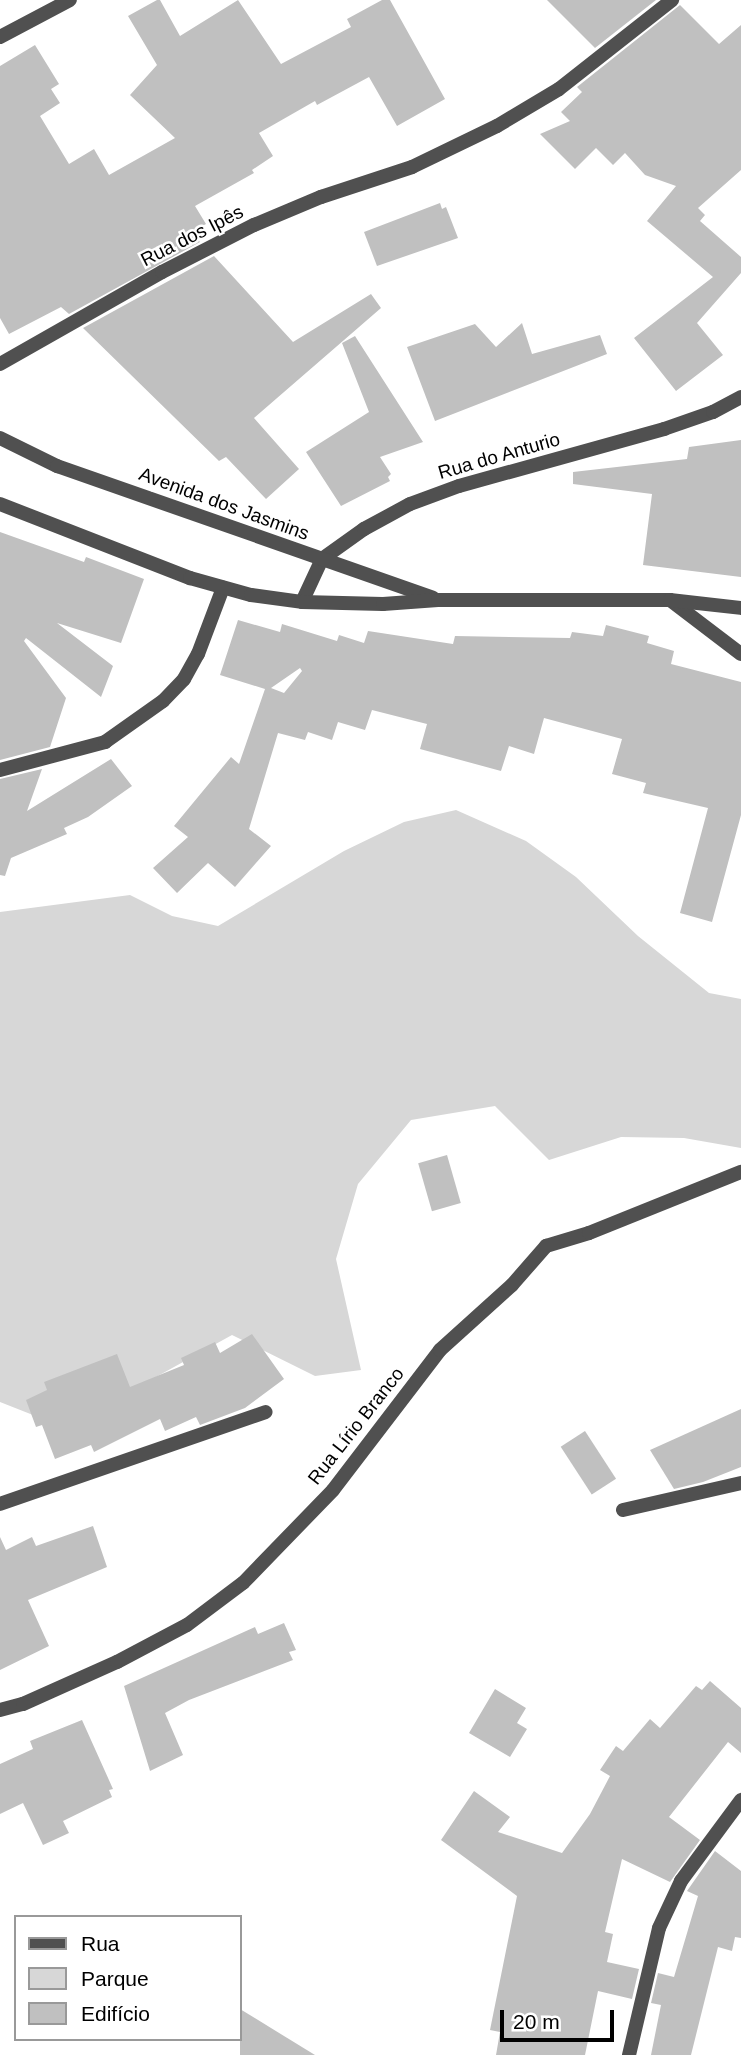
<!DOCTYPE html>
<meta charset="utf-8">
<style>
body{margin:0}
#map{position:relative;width:741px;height:2055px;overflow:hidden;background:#fff;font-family:Arial,sans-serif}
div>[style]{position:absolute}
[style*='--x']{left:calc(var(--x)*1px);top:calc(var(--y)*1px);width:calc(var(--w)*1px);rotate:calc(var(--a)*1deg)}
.green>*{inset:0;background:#d7d7d7}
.building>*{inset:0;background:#c0c0c0;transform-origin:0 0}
.minor>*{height:14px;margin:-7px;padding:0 7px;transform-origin:7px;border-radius:7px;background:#505050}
.tertiary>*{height:14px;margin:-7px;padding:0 7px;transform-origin:7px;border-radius:7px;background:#505050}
span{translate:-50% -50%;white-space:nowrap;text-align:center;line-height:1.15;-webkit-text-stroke:5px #fff;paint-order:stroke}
.street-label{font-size:19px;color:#000}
.legend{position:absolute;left:14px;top:1915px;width:228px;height:126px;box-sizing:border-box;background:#fff;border:2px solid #999;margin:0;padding:9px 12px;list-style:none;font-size:21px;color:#000}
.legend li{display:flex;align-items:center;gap:14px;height:35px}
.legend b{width:35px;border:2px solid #999}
.scale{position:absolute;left:500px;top:2010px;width:114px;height:32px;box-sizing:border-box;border:4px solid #000;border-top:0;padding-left:9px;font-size:21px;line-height:24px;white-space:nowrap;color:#000;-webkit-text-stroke:5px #fff;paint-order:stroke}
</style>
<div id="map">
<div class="green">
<div style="clip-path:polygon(456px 810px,526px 841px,576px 877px,638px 936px,709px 993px,741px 999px,741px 1148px,684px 1138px,621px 1137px,549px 1160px,495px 1106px,411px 1120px,358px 1184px,336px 1259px,361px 1370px,315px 1376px,232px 1335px,136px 1388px,71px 1430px,0 1402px,0 912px,130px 895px,172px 916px,218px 926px,344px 851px,404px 822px)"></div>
</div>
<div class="building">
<div style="clip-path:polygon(157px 0,160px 0,180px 36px,238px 0,281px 64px,351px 27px,347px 19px,382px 0,390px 0,445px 99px,397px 126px,369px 77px,317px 105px,315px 101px,259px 133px,273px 156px,252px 170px,254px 173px,195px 206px,206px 224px,191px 232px,200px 242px,69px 314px,61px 307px,9px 334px,0 318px,0 66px,35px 45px,59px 84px,51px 89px,60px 103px,40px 116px,69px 164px,94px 149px,109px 175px,175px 138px,130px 95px,157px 65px,128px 16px)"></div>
<div style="clip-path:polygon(547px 0,656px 0,595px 48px)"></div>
<div style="clip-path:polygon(680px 5px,719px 44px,741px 25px,741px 170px,698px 208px,705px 215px,700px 221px,741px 257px,741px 273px,697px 323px,723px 355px,676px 391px,634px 338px,713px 277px,647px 221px,676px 186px,645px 175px,625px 153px,613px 165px,596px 148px,575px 169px,540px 134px,570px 121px,561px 112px,582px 92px,577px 87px)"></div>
<div style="clip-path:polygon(440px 203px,442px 209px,446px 207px,458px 238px,377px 266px,364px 232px)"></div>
<div style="clip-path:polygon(214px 256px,293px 342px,371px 294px,381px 308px,254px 418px,299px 469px,266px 499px,226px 457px,219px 461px,83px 328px)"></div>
<div style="clip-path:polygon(522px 323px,532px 354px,600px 335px,607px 354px,435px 421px,407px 347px,475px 324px,496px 347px)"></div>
<div style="clip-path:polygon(355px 336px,423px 442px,380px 457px,391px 474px,388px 477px,390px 481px,341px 506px,306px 452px,369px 412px,342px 343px)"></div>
<div style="clip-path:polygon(741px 440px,741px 577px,643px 565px,652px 494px,573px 484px,573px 472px,687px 459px,689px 447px)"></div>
<div style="clip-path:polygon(0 532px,84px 562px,86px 557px,144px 579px,121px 643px,57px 623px,113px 666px,101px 697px,26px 638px,24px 641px,66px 698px,50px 747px,0 760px)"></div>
<div style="clip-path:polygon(evenodd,238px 620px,280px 632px,282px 624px,337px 641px,339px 635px,364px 643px,368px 631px,453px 644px,455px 636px,570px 638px,572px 632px,603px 636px,606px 625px,649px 636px,647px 643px,674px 651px,671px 664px,741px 682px,741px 815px,712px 922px,680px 913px,708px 808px,643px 793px,646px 783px,612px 774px,622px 739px,544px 718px,534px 754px,509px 746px,501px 771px,420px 749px,427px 724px,372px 710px,365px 730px,338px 722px,332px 740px,308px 732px,305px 740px,278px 733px,249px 829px,271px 846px,235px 887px,208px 863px,177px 893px,153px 868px,188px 837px,174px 826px,231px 757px,239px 764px,265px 689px,220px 675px,238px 620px,300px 668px,302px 671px,284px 693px,271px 688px,300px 668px)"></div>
<div style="clip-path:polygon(111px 759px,132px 786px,88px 817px,64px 828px,67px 834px,11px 858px,5px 876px,0 875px,0 779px,42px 769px,27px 811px)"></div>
<div style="left:447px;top:1155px;width:50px;height:30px;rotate:74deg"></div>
<div style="clip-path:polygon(252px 1334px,284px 1379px,245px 1408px,200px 1425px,196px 1417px,165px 1431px,160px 1419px,94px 1452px,91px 1445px,55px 1459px,42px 1425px,36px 1427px,26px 1400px,47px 1390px,44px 1382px,117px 1354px,130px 1387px,184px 1365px,181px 1358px,215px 1342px,220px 1353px)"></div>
<div style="clip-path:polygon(741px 1409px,741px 1467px,703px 1482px,674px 1489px,650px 1450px)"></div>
<div style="left:585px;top:1431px;width:57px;height:29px;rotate:57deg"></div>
<div style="clip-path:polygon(93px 1526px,107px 1567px,28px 1600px,49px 1646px,0 1670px,0 1537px,6px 1550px,32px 1537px,36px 1546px)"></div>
<div style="clip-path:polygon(284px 1623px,296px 1650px,289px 1652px,293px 1660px,189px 1700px,165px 1713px,183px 1755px,150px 1771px,124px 1686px,255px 1627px,258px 1634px)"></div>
<div style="clip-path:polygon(710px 1681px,741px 1708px,741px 1753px,728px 1742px,669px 1817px,700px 1840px,670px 1882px,622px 1859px,605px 1932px,613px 1934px,607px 1962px,639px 1969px,632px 1999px,598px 1991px,585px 2055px,496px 2055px,500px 2032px,490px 2030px,517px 1896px,441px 1840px,474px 1791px,510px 1817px,498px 1832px,562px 1853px,590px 1814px,610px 1776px,600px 1770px,616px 1746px,623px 1751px,650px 1719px,660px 1728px,696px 1686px,702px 1690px)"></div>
<div style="clip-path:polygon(495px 1689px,526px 1708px,517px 1723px,527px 1729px,510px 1757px,469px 1733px)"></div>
<div style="clip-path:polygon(82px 1720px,113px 1789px,109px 1790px,112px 1797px,63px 1821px,69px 1833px,43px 1845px,23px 1803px,0 1814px,0 1764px,33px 1749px,30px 1741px)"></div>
<div style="clip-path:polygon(715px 1851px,741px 1871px,741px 1938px,735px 1937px,732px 1951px,718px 1947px,691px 2055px,651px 2055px,661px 2005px,651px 2003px,658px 1973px,674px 1977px,698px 1896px,687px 1891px)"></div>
<div style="clip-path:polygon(240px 2009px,315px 2055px,240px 2055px)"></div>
</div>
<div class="minor">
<div style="--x:0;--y:37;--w:79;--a:-27.9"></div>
<div style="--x:0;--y:364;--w:186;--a:-29.6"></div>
<div style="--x:162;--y:272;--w:103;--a:-27.1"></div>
<div style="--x:254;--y:225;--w:73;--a:-22.7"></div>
<div style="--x:321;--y:197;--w:96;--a:-18.2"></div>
<div style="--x:412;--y:167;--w:94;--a:-25.8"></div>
<div style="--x:497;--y:126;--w:72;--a:-30.8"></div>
<div style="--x:559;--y:89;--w:144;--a:-38.2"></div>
<div style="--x:670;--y:600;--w:89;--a:37.3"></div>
<div style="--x:302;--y:602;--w:47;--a:-65.1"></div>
<div style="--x:322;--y:559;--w:52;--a:-35.5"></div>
<div style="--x:364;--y:529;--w:52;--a:-28.5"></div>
<div style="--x:410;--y:504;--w:52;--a:-20.2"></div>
<div style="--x:459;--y:486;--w:213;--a:-15.5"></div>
<div style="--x:664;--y:429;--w:52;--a:-19.1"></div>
<div style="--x:713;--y:412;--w:32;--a:-28"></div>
<div style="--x:0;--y:770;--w:109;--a:-14.9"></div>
<div style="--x:105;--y:742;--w:71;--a:-35.3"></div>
<div style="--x:163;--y:701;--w:30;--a:-46"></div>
<div style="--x:184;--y:679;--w:29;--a:-61"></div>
<div style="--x:198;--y:654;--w:71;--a:-69.3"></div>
<div style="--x:0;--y:1504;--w:281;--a:-19.1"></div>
<div style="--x:623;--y:1510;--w:121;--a:-12.9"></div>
<div style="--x:0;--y:1710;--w:24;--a:-15"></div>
<div style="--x:23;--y:1704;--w:103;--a:-24.1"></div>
<div style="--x:117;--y:1662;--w:79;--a:-27.9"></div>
<div style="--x:187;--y:1625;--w:70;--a:-36.9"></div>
<div style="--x:243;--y:1583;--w:129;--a:-45.9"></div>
<div style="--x:333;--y:1490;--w:176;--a:-52.6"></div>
<div style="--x:440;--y:1350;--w:97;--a:-42.1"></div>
<div style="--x:512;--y:1285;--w:52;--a:-48.9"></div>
<div style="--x:546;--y:1246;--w:45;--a:-16.8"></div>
<div style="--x:589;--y:1233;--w:164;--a:-21.9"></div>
<div style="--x:629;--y:2055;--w:130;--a:-76.7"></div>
<div style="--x:659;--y:1928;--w:52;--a:-64.9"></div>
<div style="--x:681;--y:1881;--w:101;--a:-53.5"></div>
</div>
<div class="tertiary">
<div style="--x:0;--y:438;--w:64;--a:26.2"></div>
<div style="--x:57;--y:466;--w:398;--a:19.3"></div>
<div style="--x:0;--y:504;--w:204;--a:21.3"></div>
<div style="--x:190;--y:578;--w:63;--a:15.6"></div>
<div style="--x:251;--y:595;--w:51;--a:7.8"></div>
<div style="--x:302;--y:602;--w:81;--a:1.4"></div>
<div style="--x:383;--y:604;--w:55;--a:-4.2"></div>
<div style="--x:438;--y:600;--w:232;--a:0"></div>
<div style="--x:670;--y:600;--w:71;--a:6.4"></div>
</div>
<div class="street-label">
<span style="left:192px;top:236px;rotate:-27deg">Rua dos Ipês</span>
<span style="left:499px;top:456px;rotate:-16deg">Rua do Anturio</span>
<span style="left:224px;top:504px;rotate:20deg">Avenida dos Jasmins</span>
<span style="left:356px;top:1426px;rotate:-52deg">Rua Lírio Branco</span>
</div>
<ul class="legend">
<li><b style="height:9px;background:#505050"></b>Rua</li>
<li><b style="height:19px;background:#d7d7d7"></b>Parque</li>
<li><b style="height:19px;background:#c0c0c0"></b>Edifício</li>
</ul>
<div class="scale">20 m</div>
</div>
